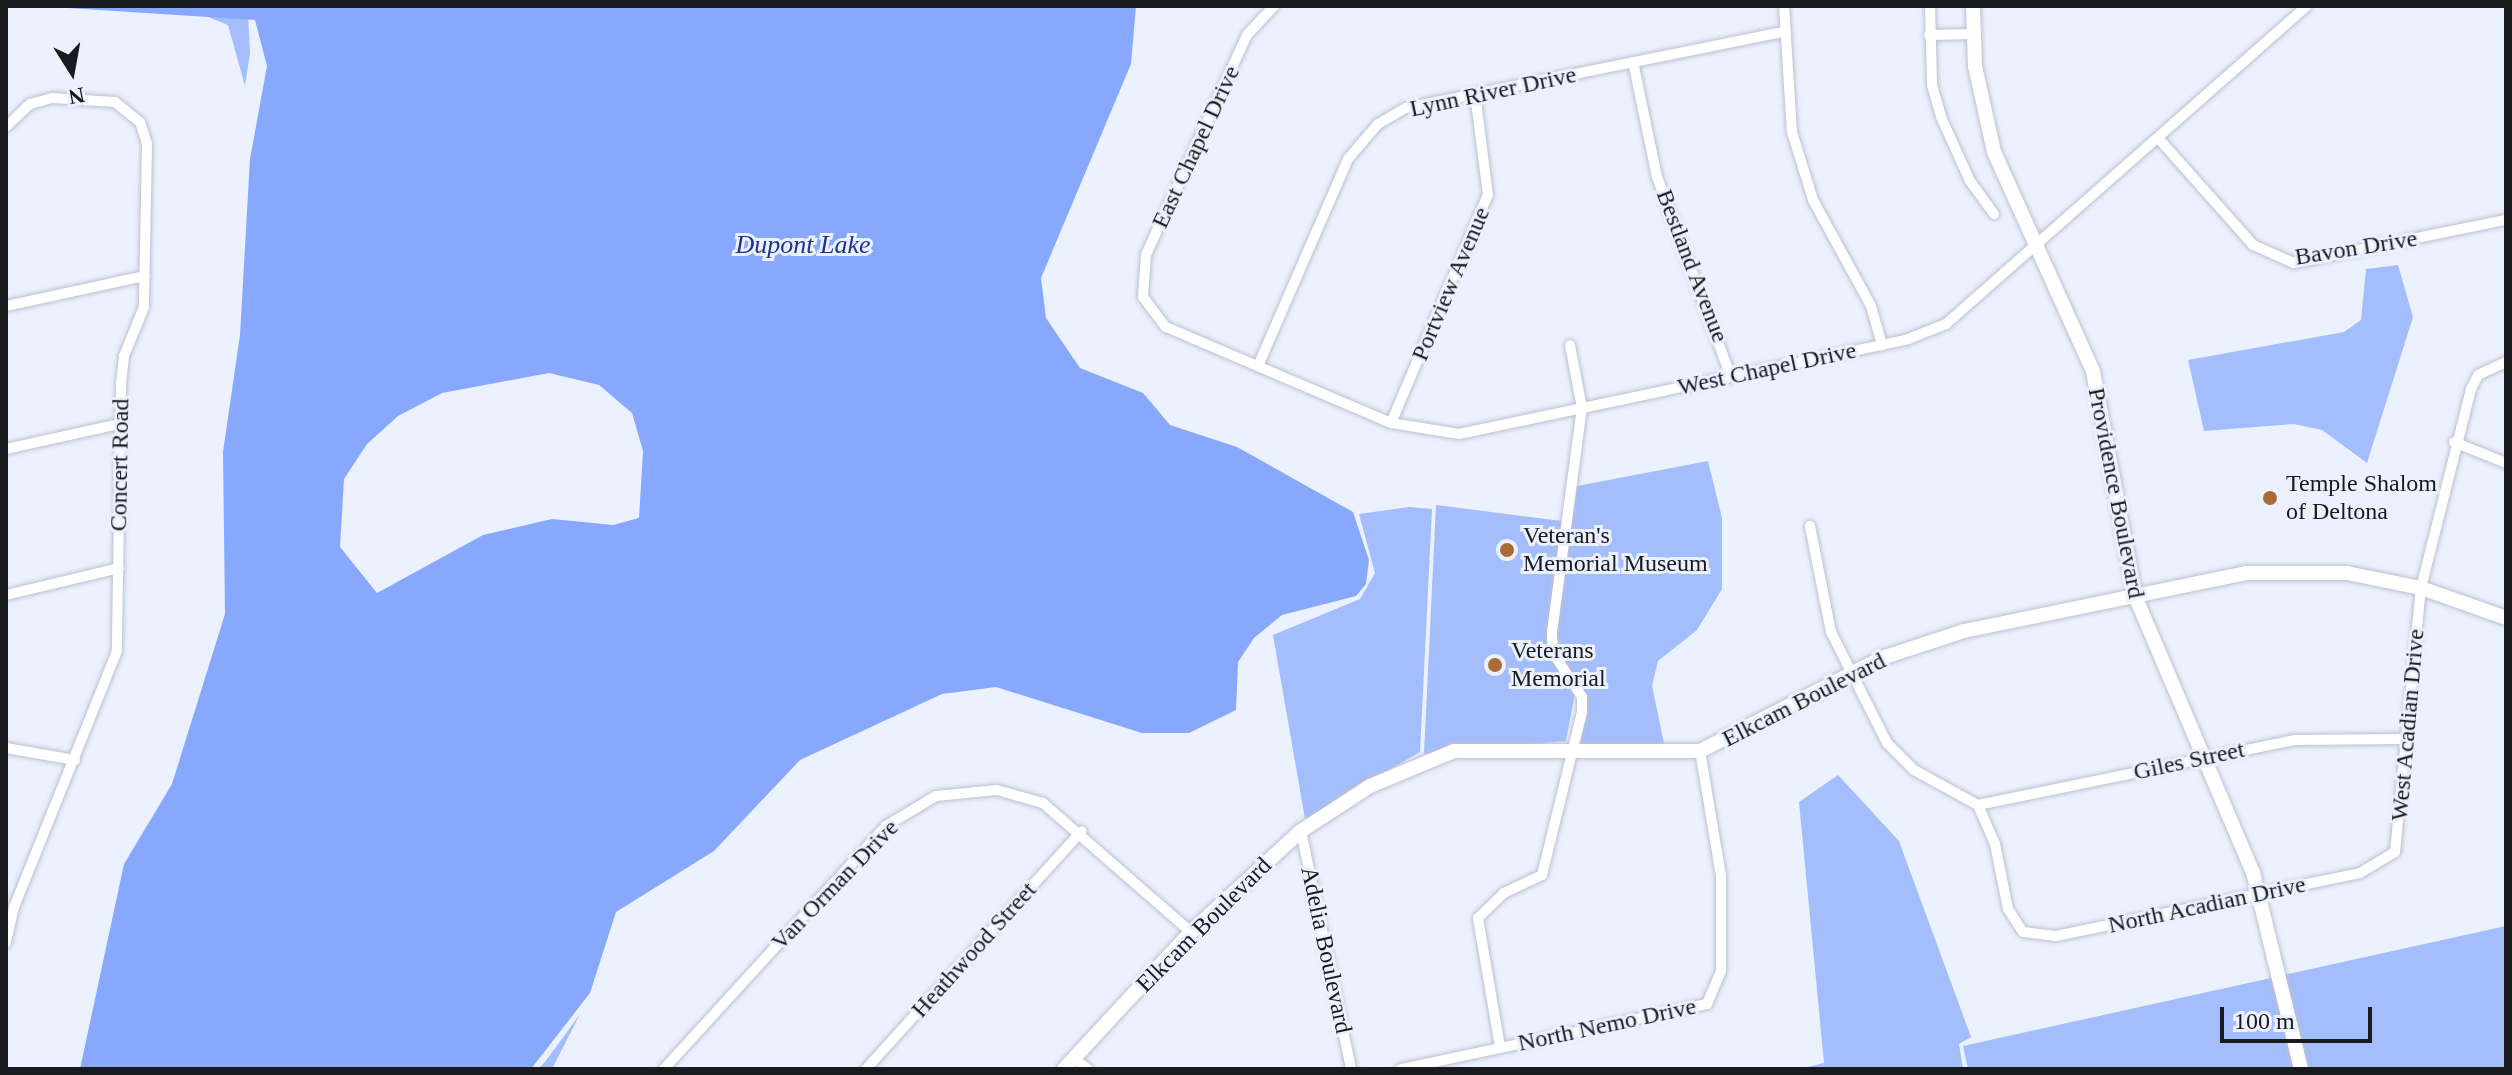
<!DOCTYPE html>
<style>
body{margin:0}
#map{position:relative;width:2512px;height:1075px;overflow:hidden;background:#ecf1ff;font-family:"Times New Roman",serif}
div>[style]{position:absolute}
[style*='--x']{left:calc(var(--x)*1px);top:calc(var(--y)*1px);width:calc(var(--w)*1px);rotate:calc(var(--a)*1deg)}
.green>*{inset:0;background:#a3bdfd}
.water>*{inset:0;background:#87a8fd}
.roads{filter:drop-shadow(0 0 2px #bcc1ce) drop-shadow(0 0 2px #bcc1ce)}
.street>*{height:10px;margin:-5px;padding:0 5px;transform-origin:5px;border-radius:5px;background:#fff}
.secondary>*{height:14px;margin:-7px;padding:0 7px;transform-origin:7px;border-radius:7px;background:#fff}
.dots>*{width:22px;height:22px;translate:-50% -50%;box-sizing:border-box;border:4px solid #ecf1ff;border-radius:50%}
span{translate:-50% -50%;white-space:nowrap;text-align:center;line-height:1.15;-webkit-text-stroke:6px #ecf1ff;paint-order:stroke}
.street-label{font-size:24px;color:#181a1e}
.poi-label{font-size:24px;color:#181a1e}
.left{translate:0 -50%;text-align:left}
.water-label{font-size:26px;color:#1c3392;font-style:italic}
.frame{position:absolute;inset:0;border:8px solid #181a1e;pointer-events:none}
.north{position:absolute;left:32px;top:32px;width:80px;height:80px;-webkit-text-stroke:6px #ecf1ff;paint-order:stroke;rotate:169deg;font-size:22px;font-weight:700;line-height:32px;text-align:center;color:#181a1e}
.north::after{content:'';display:block;margin:auto;width:28px;height:36px;background:#181a1e;clip-path:polygon(50% 0,100% 100%,50% 72%,0 100%)}
.scale{position:absolute;left:2220px;top:1007px;width:152px;height:36px;box-sizing:border-box;border:4px solid #181a1e;border-top:0;padding-left:10px;font-size:24px;line-height:28px;white-space:nowrap;color:#181a1e;-webkit-text-stroke:6px #ecf1ff;paint-order:stroke}
</style>
<div id="map">
<div class="green">
<div style="clip-path:polygon(248px 12px,250px 53px,245px 86px,228px 25px,201px 14px)"></div>
<div style="clip-path:polygon(2398px 265px,2413px 317px,2367px 463px,2322px 430px,2294px 424px,2204px 431px,2188px 360px,2344px 332px,2361px 320px,2366px 269px)"></div>
<div style="clip-path:polygon(1708px 461px,1722px 518px,1722px 589px,1697px 630px,1658px 661px,1652px 686px,1665px 748px,1576px 746px,1587px 697px,1558px 651px,1557px 632px,1577px 486px)"></div>
<div style="clip-path:polygon(1436px 505px,1562px 521px,1547px 643px,1575px 693px,1566px 741px,1424px 754px)"></div>
<div style="clip-path:polygon(1409px 507px,1432px 509px,1420px 752px,1305px 819px,1273px 635px,1360px 599px,1375px 573px,1359px 514px)"></div>
<div style="clip-path:polygon(1838px 775px,1899px 841px,1971px 1037px,1959px 1044px,1963px 1069px,1800px 1069px,1824px 1063px,1799px 802px)"></div>
<div style="clip-path:polygon(2506px 926px,2506px 1069px,1968px 1069px,1963px 1046px)"></div>
<div style="clip-path:polygon(580px 1014px,552px 1069px,538px 1069px,545px 1062px)"></div>
</div>
<div class="water">
<div style="clip-path:polygon(evenodd,37px 6px,1136px 6px,1131px 64px,1041px 278px,1046px 318px,1080px 368px,1143px 393px,1170px 425px,1237px 447px,1353px 512px,1369px 560px,1366px 584px,1356px 596px,1282px 615px,1254px 638px,1238px 662px,1236px 710px,1189px 733px,1142px 733px,996px 687px,942px 694px,800px 760px,714px 851px,616px 912px,590px 993px,531px 1069px,80px 1069px,124px 864px,172px 784px,225px 614px,223px 452px,240px 335px,250px 159px,267px 66px,255px 20px,37px 6px,549px 373px,599px 385px,632px 413px,643px 451px,639px 518px,613px 525px,552px 519px,483px 535px,377px 593px,340px 547px,344px 479px,367px 444px,398px 416px,442px 393px,549px 373px)"></div>
</div>
<div class="roads">
<div class="street">
<div style="--x:1274;--y:6;--w:40;--a:133"></div>
<div style="--x:1247;--y:35;--w:242;--a:114.7"></div>
<div style="--x:1146;--y:255;--w:42;--a:94.1"></div>
<div style="--x:1143;--y:297;--w:38;--a:53"></div>
<div style="--x:1166;--y:327;--w:245;--a:23.1"></div>
<div style="--x:1391;--y:423;--w:69;--a:9.2"></div>
<div style="--x:1459;--y:434;--w:459;--a:-11.9"></div>
<div style="--x:1908;--y:339;--w:41;--a:-21.5"></div>
<div style="--x:1946;--y:324;--w:481;--a:-41.4"></div>
<div style="--x:1784;--y:6;--w:126;--a:86.4"></div>
<div style="--x:1792;--y:132;--w:71;--a:72.8"></div>
<div style="--x:1813;--y:200;--w:121;--a:61.3"></div>
<div style="--x:1871;--y:306;--w:41;--a:74.2"></div>
<div style="--x:1930;--y:6;--w:79;--a:88.5"></div>
<div style="--x:1932;--y:85;--w:33;--a:74"></div>
<div style="--x:1941;--y:117;--w:70;--a:65.6"></div>
<div style="--x:1970;--y:181;--w:41;--a:54"></div>
<div style="--x:1929;--y:35;--w:45;--a:-1.3"></div>
<div style="--x:1633;--y:62;--w:117;--a:78.2"></div>
<div style="--x:1657;--y:177;--w:213;--a:69.7"></div>
<div style="--x:6;--y:127;--w:33;--a:-44"></div>
<div style="--x:30;--y:104;--w:24;--a:-15"></div>
<div style="--x:53;--y:98;--w:62;--a:3.7"></div>
<div style="--x:115;--y:102;--w:32;--a:39"></div>
<div style="--x:140;--y:122;--w:23;--a:72"></div>
<div style="--x:147;--y:144;--w:163;--a:91.1"></div>
<div style="--x:144;--y:307;--w:53;--a:112.2"></div>
<div style="--x:124;--y:356;--w:30;--a:96"></div>
<div style="--x:121;--y:386;--w:265;--a:90.9"></div>
<div style="--x:117;--y:651;--w:276;--a:111.9"></div>
<div style="--x:14;--y:907;--w:37;--a:103"></div>
<div style="--x:2159;--y:139;--w:142;--a:48.4"></div>
<div style="--x:2253;--y:245;--w:45;--a:23.7"></div>
<div style="--x:2294;--y:263;--w:216;--a:-11.5"></div>
<div style="--x:6;--y:306;--w:142;--a:-12.2"></div>
<div style="--x:1258;--y:366;--w:226;--a:-66.5"></div>
<div style="--x:1348;--y:159;--w:46;--a:-49.4"></div>
<div style="--x:1378;--y:124;--w:32;--a:-30"></div>
<div style="--x:1406;--y:108;--w:385;--a:-11.4"></div>
<div style="--x:1391;--y:423;--w:248;--a:-67"></div>
<div style="--x:1488;--y:195;--w:102;--a:-97.3"></div>
<div style="--x:2454;--y:442;--w:56;--a:22"></div>
<div style="--x:6;--y:449;--w:116;--a:-12.5"></div>
<div style="--x:1810;--y:526;--w:108;--a:78.8"></div>
<div style="--x:1831;--y:632;--w:124;--a:63.2"></div>
<div style="--x:1887;--y:743;--w:38;--a:45"></div>
<div style="--x:1914;--y:770;--w:73;--a:28.7"></div>
<div style="--x:1978;--y:805;--w:43;--a:66.4"></div>
<div style="--x:1995;--y:844;--w:66;--a:78.7"></div>
<div style="--x:2008;--y:909;--w:27;--a:57"></div>
<div style="--x:2023;--y:932;--w:33;--a:7"></div>
<div style="--x:2056;--y:936;--w:310;--a:-11.7"></div>
<div style="--x:2360;--y:873;--w:41;--a:-31"></div>
<div style="--x:2395;--y:852;--w:265;--a:-84.4"></div>
<div style="--x:2421;--y:588;--w:205;--a:-75.9"></div>
<div style="--x:2471;--y:389;--w:16;--a:-63"></div>
<div style="--x:2478;--y:375;--w:31;--a:-25"></div>
<div style="--x:6;--y:595;--w:116;--a:-13.4"></div>
<div style="--x:6;--y:748;--w:70;--a:9.9"></div>
<div style="--x:1978;--y:805;--w:325;--a:-11.6"></div>
<div style="--x:2296;--y:740;--w:106;--a:-0.5"></div>
<div style="--x:1301;--y:831;--w:243;--a:78.1"></div>
<div style="--x:1500;--y:1047;--w:131;--a:-99.7"></div>
<div style="--x:1478;--y:918;--w:36;--a:-44"></div>
<div style="--x:1504;--y:893;--w:42;--a:-25.3"></div>
<div style="--x:1542;--y:875;--w:168;--a:-76.2"></div>
<div style="--x:1582;--y:712;--w:15;--a:-90"></div>
<div style="--x:1582;--y:697;--w:53;--a:-123.4"></div>
<div style="--x:1553;--y:653;--w:21;--a:-93"></div>
<div style="--x:1552;--y:632;--w:226;--a:-82.4"></div>
<div style="--x:1582;--y:408;--w:64;--a:-100.8"></div>
<div style="--x:1075;--y:1059;--w:16;--a:38"></div>
<div style="--x:664;--y:1069;--w:329;--a:-47.6"></div>
<div style="--x:886;--y:826;--w:58;--a:-31"></div>
<div style="--x:936;--y:796;--w:61;--a:-5.6"></div>
<div style="--x:997;--y:790;--w:48;--a:15.8"></div>
<div style="--x:1043;--y:803;--w:196;--a:41.1"></div>
<div style="--x:866;--y:1069;--w:321;--a:-47.8"></div>
<div style="--x:1401;--y:1069;--w:313;--a:-12"></div>
<div style="--x:1707;--y:1004;--w:36;--a:-67"></div>
<div style="--x:1721;--y:971;--w:95;--a:-90"></div>
<div style="--x:1721;--y:876;--w:127;--a:-99.5"></div>
</div>
<div class="secondary">
<div style="--x:1973;--y:6;--w:60;--a:88.1"></div>
<div style="--x:1975;--y:66;--w:88;--a:77.5"></div>
<div style="--x:1994;--y:152;--w:240;--a:65.7"></div>
<div style="--x:2093;--y:371;--w:229;--a:79.4"></div>
<div style="--x:2135;--y:596;--w:300;--a:66.9"></div>
<div style="--x:2253;--y:872;--w:203;--a:76.3"></div>
<div style="--x:1064;--y:1069;--w:187;--a:-47.2"></div>
<div style="--x:1191;--y:932;--w:149;--a:-42.6"></div>
<div style="--x:1301;--y:831;--w:82;--a:-33.1"></div>
<div style="--x:1370;--y:786;--w:91;--a:-22.6"></div>
<div style="--x:1454;--y:751;--w:246;--a:0"></div>
<div style="--x:1700;--y:751;--w:204;--a:-27.1"></div>
<div style="--x:1882;--y:658;--w:86;--a:-18.2"></div>
<div style="--x:1964;--y:631;--w:288;--a:-11.6"></div>
<div style="--x:2246;--y:573;--w:101;--a:0"></div>
<div style="--x:2347;--y:573;--w:76;--a:11.5"></div>
<div style="--x:2421;--y:588;--w:90;--a:19.4"></div>
</div>
</div>
<div class="dots">
<div style="left:2270px;top:498px;background:#ac6a35"></div>
<div style="left:1507px;top:550px;background:#ac6a35"></div>
<div style="left:1495px;top:665px;background:#ac6a35"></div>
</div>
<div class="street-label">
<span style="left:1493px;top:92px;rotate:-12deg">Lynn River Drive</span>
<span style="left:1196px;top:147px;rotate:-65deg">East Chapel Drive</span>
<span style="left:2356px;top:248px;rotate:-9deg">Bavon Drive</span>
<span style="left:1692px;top:266px;rotate:69deg">Bestland Avenue</span>
<span style="left:1451px;top:284px;rotate:-67deg">Portview Avenue</span>
<span style="left:1767px;top:369px;rotate:-12deg">West Chapel Drive</span>
<span style="left:120px;top:465px;rotate:-89deg">Concert Road</span>
<span style="left:2116px;top:493px;rotate:79deg">Providence Boulevard</span>
<span style="left:1804px;top:700px;rotate:-27deg">Elkcam Boulevard</span>
<span style="left:2408px;top:725px;rotate:-85deg">West Acadian Drive</span>
<span style="left:2189px;top:761px;rotate:-12deg">Giles Street</span>
<span style="left:835px;top:885px;rotate:-46deg">Van Orman Drive</span>
<span style="left:2207px;top:905px;rotate:-12deg">North Acadian Drive</span>
<span style="left:1204px;top:925px;rotate:-45deg">Elkcam Boulevard</span>
<span style="left:974px;top:950px;rotate:-48deg">Heathwood Street</span>
<span style="left:1326px;top:950px;rotate:78deg">Adelia Boulevard</span>
<span style="left:1607px;top:1025px;rotate:-12deg">North Nemo Drive</span>
</div>
<div class="poi-label">
<span class="left" style="left:2286px;top:498px">Temple Shalom<br>of Deltona</span>
<span class="left" style="left:1523px;top:550px">Veteran's<br>Memorial Museum</span>
<span class="left" style="left:1511px;top:665px">Veterans<br>Memorial</span>
</div>
<div class="water-label">
<span style="left:803px;top:245px">Dupont Lake</span>
</div>
<div class="frame"></div>
<div class="north">N</div>
<div class="scale">100 m</div>
</div>
